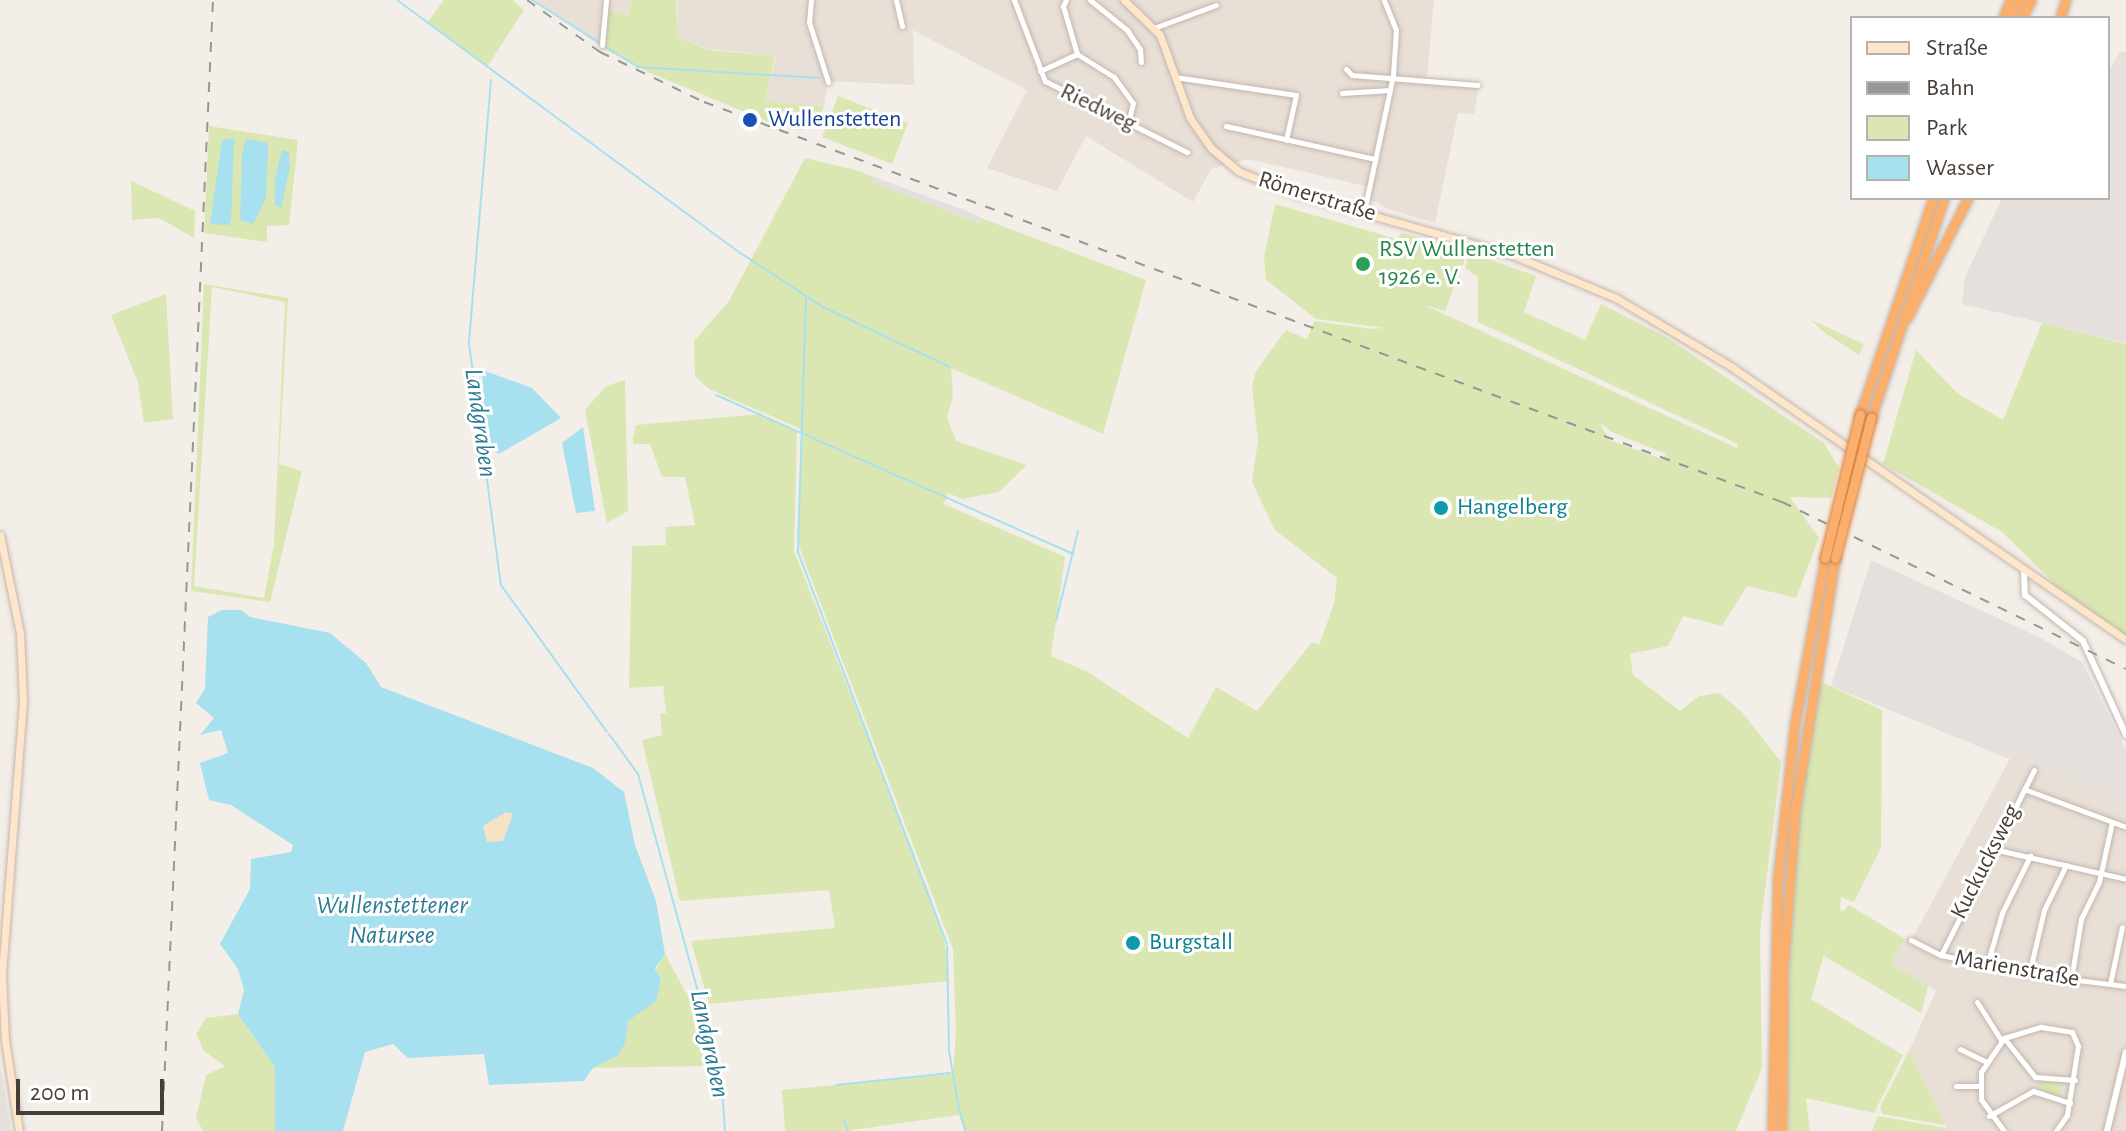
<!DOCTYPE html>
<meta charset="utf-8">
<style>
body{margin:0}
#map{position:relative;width:2126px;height:1131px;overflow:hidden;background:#f4eee8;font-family:"Alegreya Sans",sans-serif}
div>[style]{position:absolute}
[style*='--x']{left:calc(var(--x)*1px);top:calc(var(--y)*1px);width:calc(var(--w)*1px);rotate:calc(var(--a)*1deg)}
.residential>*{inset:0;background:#e8dfd7}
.industrial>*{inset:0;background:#e6e0dd}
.green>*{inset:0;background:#dae7b2;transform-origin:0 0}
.sand>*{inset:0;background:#f7e2c6}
.parking>*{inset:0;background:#e2dfdd}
.water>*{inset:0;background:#a7e0ef}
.stream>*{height:2px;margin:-1px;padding:0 1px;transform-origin:1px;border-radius:1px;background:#a7e0ef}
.roads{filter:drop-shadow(0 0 2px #c2b7ae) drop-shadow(0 0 2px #c2b7ae)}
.minor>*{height:5px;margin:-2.5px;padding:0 2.5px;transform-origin:2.5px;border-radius:2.5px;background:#fff}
.tertiary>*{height:6px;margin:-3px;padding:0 3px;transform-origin:3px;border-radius:3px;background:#fff}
.secondary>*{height:7px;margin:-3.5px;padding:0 3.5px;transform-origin:3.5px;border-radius:3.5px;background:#fde6c9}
.motorway>*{height:9px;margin:-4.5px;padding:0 4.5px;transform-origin:4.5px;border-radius:4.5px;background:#faaf6d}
.rail>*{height:2px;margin-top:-1px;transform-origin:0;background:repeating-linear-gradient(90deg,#979797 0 10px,transparent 0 20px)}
.bridges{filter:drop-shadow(0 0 2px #da803c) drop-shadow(0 0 2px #da803c)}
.motorway-bridge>*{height:9px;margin:-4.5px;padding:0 4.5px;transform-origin:4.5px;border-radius:4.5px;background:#faaf6d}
.dots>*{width:22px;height:22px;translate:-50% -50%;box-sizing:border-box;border:4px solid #fff;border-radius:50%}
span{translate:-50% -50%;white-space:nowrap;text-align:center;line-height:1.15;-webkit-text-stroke:6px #fff;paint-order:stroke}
.street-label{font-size:24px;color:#473e37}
.transit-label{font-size:24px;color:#164399}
.left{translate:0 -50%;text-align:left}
.leisure-label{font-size:24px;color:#27864d}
.culture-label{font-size:24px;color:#0d838f}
.water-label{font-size:26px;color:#2b7b91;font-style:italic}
.legend{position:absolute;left:1850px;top:16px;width:260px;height:184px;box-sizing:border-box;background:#fff;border:2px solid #b5b2af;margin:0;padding:10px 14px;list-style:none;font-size:24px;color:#473e37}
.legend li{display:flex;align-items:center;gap:16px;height:40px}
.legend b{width:40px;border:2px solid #b5b2af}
.scale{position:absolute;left:16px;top:1079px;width:148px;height:36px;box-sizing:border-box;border:4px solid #473e37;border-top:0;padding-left:10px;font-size:24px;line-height:28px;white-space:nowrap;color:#473e37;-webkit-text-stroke:6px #fff;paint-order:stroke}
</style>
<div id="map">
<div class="residential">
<div style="clip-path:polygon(534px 0,631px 0,629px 15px,605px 11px,602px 47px)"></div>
<div style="clip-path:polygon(677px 0,1434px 0,1427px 78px,1479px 85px,1474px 114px,1458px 113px,1435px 223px,1385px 208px,1368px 197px,1370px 187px,1248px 159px,1211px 169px,1193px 202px,1086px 136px,1057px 191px,987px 168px,1027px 90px,913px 30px,914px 85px,828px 81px,824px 106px,765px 101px,776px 56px,709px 49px,678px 37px)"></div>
<div style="clip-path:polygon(2013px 753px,2126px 805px,2126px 1131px,1948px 1131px,1909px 1051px,1936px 991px,1891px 964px,1907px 936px,1912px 939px)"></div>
</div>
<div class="industrial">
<div style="clip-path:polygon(2120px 51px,2126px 52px,2126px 343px,1962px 304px,1965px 277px,2002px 198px,2108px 198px,2108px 73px)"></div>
<div style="clip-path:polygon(1871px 560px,2037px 636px,2082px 662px,2126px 750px,2126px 805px,2013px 753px,2009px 759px,1831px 686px)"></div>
<div style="clip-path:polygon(0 1069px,1px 1070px,11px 1131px,0 1131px)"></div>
</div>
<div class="green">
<div style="clip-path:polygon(444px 0,512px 0,524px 10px,487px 67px,427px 23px)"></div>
<div style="clip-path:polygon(631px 0,676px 0,678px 37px,709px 50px,775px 56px,765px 101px,824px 106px,821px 114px,811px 112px,803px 118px,782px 111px,776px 125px,648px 72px,602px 48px,606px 11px,629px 15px)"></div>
<div style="left:838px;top:96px;width:75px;height:44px;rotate:21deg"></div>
<div style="clip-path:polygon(209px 126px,298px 140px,289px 225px,267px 226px,267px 242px,204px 233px)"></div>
<div style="clip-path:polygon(evenodd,805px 158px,856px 170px,874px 177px,873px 182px,979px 223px,981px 218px,1146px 280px,1103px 434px,951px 368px,953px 396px,947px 418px,956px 441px,1027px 465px,999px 492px,962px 499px,948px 493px,944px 504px,1065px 557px,1051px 656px,1088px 672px,1188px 738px,1216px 687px,1257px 711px,1312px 642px,1319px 645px,1334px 604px,1337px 578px,1275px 530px,1252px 482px,1258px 440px,1252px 387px,1256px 371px,1286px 330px,1307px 339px,1314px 321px,1372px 329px,1384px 328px,1316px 319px,1266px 280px,1264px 257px,1275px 204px,1397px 239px,1402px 233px,1468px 251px,1445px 311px,1424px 305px,1737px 448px,1738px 444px,1478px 322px,1478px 277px,1465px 268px,1469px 252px,1536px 276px,1524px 312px,1585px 340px,1601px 304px,1666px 337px,1824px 443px,1839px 468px,1831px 498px,1790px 497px,1819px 538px,1796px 598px,1747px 586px,1722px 626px,1683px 616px,1668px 646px,1630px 654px,1633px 675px,1680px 711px,1699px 696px,1719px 693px,1742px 712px,1781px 762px,1760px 931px,1762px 1068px,1736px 1131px,964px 1131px,959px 1115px,846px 1131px,785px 1131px,782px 1090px,953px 1074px,956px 1032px,953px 949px,802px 555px,797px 537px,803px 430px,709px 389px,695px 376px,694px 341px,729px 301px,805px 158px,1600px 423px,1612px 432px,1666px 454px,1662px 459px,1609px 440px,1600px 423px)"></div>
<div style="clip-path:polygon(131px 181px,195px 211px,194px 238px,159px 218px,132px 220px)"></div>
<div style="clip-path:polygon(evenodd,204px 284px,288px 298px,279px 464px,302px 471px,270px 602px,191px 591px,204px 284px,212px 287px,285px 302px,274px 544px,264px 598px,194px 586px,212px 287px)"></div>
<div style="clip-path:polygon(166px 294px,173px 419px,144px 423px,138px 382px,111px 315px)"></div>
<div style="clip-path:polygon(1811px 320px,1864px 344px,1859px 355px,1825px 333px)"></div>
<div style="clip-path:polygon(2042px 323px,2126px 344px,2126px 640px,2054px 591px,2053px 582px,2002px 532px,1883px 464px,1916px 350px,1957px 393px,2003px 420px)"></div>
<div style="clip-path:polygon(625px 380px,628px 511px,607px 523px,585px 410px,606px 386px)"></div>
<div style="clip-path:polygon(760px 414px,797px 431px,794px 551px,929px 893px,945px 944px,949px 981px,709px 1004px,691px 941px,835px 928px,829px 890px,680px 901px,642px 740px,662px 735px,660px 714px,666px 713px,663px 686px,629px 688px,632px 546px,666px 545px,665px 527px,695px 525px,685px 477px,662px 477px,650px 444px,633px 444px,633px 437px,636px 425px)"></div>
<div style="clip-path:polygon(1817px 680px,1882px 710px,1881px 848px,1854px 902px,1841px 897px,1840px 908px,1842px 912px,1849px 905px,1905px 939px,1891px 964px,1928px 986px,1921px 1013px,1824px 956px,1828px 941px,1811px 999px,1903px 1055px,1874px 1113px,1806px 1098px,1810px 1131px,1789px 1131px,1786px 1043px,1796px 848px)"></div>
<div style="clip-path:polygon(665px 954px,691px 1002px,705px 1066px,593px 1068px,617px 1056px,625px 1044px,627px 1022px)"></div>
<div style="clip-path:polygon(238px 1014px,275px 1067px,275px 1131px,203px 1131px,196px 1118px,206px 1075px,225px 1066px,204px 1051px,196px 1034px,206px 1018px)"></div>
<div style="clip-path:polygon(1909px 1051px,1945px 1125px,1882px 1114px,1880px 1107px)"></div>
<div style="left:2041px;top:1075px;width:22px;height:19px;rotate:13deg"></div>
<div style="clip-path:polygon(1878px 1116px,1946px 1128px,1948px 1131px,1872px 1131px)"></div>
</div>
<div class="sand">
<div style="clip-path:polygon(506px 811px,514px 813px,503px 842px,487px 842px,483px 826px)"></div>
</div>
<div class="parking">
<div style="clip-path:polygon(784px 112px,803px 119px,802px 131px,780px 123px)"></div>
<div style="clip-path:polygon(874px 177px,967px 211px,981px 218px,980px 223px,872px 182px)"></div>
</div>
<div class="water">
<div style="clip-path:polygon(234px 138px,231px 221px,228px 225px,210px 224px,222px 140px)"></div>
<div style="clip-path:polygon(250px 139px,267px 143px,268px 149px,266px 198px,253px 224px,240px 220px,242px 155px,245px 141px)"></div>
<div style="clip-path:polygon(282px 150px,289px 152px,290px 167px,281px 208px,275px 205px,275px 179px)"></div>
<div style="clip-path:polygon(482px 370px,532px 388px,561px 418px,499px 454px,491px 448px,485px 425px)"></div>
<div style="clip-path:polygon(583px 427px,595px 511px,576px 513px,562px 443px)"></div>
<div style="clip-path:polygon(evenodd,222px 610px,241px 610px,250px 617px,330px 633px,366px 663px,381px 687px,593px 768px,624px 792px,635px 845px,656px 901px,665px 954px,655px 969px,661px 979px,656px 1001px,628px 1021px,625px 1044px,617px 1056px,593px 1068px,584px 1081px,489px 1085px,484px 1054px,408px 1058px,393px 1044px,365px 1052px,343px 1131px,275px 1131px,275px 1067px,238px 1014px,244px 990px,238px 969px,220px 944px,250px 889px,251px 859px,291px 852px,293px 845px,231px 805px,209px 800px,200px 763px,228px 753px,221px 730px,200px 735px,214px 718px,196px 703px,205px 689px,208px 617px,222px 610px,506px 812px,513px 814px,503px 841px,487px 842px,483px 826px,506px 812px)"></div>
</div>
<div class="stream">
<div style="--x:397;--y:0;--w:428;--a:36.4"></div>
<div style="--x:742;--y:254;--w:97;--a:33.2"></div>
<div style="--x:823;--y:307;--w:140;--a:25.3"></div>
<div style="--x:532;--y:0;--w:125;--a:32.3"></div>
<div style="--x:638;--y:67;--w:181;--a:3.5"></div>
<div style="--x:491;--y:80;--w:264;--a:94.8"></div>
<div style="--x:469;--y:343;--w:244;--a:82.5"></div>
<div style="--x:501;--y:585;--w:181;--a:54.2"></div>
<div style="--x:806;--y:296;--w:256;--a:91.8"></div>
<div style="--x:798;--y:552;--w:419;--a:69.2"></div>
<div style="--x:716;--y:395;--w:391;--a:24"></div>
<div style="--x:1056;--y:621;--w:93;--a:-76.3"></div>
<div style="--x:609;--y:734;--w:49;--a:54.1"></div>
<div style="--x:638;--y:774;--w:313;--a:74.6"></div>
<div style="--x:721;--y:1076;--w:55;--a:85.8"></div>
<div style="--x:947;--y:946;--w:105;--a:88.9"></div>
<div style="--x:949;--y:1051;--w:59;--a:80.2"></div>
<div style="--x:836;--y:1085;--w:115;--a:-6"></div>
<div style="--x:959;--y:1110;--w:22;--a:72"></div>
<div style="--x:844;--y:1120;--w:12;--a:70"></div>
</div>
<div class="roads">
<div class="minor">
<div style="--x:811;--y:0;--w:22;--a:95"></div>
<div style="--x:809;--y:22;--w:63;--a:72.4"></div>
<div style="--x:896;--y:0;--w:27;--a:77"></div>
<div style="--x:1014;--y:0;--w:87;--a:69.1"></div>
<div style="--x:1045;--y:81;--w:159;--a:26.6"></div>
<div style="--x:1066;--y:0;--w:7;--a:117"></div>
<div style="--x:1063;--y:6;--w:50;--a:73.7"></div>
<div style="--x:1077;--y:54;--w:44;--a:31.9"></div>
<div style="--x:1114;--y:77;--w:32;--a:54"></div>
<div style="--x:1133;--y:103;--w:21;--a:104"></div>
<div style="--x:1090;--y:0;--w:48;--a:39"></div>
<div style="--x:1127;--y:30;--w:23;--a:56"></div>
<div style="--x:1140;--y:49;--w:13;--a:86"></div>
<div style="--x:1154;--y:28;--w:66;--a:-20.4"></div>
<div style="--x:602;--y:45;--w:45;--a:-84.9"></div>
<div style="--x:1346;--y:69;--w:8;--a:45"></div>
<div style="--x:1352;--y:75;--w:126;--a:4.5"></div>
<div style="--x:1040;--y:71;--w:41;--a:-24.7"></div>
<div style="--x:1175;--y:77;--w:122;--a:8.5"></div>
<div style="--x:1296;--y:95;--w:46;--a:102.5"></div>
<div style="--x:1342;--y:93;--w:48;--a:-3.6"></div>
<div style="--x:1226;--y:126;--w:153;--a:12.5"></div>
<div style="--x:1364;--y:212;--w:140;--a:-78"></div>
<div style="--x:1393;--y:75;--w:45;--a:-86.2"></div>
<div style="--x:1396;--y:30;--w:32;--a:-112"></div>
<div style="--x:2024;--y:789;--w:109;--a:20.4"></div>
<div style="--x:1993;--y:849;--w:136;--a:12.7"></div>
<div style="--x:1911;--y:940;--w:34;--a:27"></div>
<div style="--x:1941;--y:955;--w:90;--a:12.2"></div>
<div style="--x:2029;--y:974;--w:98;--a:7.1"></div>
<div style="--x:1941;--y:955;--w:207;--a:-63.3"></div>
<div style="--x:1987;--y:965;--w:54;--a:-73.9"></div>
<div style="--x:2002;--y:913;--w:64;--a:-63.8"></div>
<div style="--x:2029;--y:974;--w:66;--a:-76.8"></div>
<div style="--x:2044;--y:910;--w:50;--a:-63.9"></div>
<div style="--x:2071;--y:980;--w:62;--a:-80.7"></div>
<div style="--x:2081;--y:919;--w:41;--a:-64.1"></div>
<div style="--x:2099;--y:882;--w:61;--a:-77.8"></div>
<div style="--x:2110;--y:984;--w:58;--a:-78.1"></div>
<div style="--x:1977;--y:1002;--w:45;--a:57.7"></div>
<div style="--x:2004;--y:1038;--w:50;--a:51.5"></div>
<div style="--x:1960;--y:1049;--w:28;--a:26"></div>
<div style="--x:2035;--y:1077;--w:40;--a:4.3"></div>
<div style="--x:1956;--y:1086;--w:23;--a:0"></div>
<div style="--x:2033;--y:1091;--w:39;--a:18"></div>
<div style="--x:1989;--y:1116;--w:51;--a:-29.6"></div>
<div style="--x:2004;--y:1131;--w:39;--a:-126"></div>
<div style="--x:1981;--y:1099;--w:27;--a:-90"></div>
<div style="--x:1981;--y:1072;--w:41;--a:-55.9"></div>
<div style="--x:2004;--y:1038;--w:39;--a:-17"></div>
<div style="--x:2041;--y:1027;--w:31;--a:9"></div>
<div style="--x:2072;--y:1032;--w:15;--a:67"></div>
<div style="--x:2078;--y:1046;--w:70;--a:99.1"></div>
<div style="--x:2067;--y:1115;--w:19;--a:125"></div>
</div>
<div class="tertiary">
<div style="--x:2024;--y:571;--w:24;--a:88"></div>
<div style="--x:2025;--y:595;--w:74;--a:38.4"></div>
<div style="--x:2083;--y:641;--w:103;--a:65.4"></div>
<div style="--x:2107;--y:1131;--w:81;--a:-76.5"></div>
</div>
<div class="secondary">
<div style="--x:1124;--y:0;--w:50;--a:44.2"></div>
<div style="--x:1160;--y:35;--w:88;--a:70.1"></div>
<div style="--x:1190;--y:118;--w:37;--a:55"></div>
<div style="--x:1211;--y:148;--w:35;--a:40"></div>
<div style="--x:1238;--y:171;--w:56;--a:22"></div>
<div style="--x:1290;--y:192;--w:232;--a:15.8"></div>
<div style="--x:1513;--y:255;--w:112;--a:22.7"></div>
<div style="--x:1616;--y:298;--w:135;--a:30.7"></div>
<div style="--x:1732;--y:367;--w:479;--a:34.7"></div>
<div style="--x:0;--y:535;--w:100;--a:78.5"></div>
<div style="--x:20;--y:633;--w:68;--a:87.5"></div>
<div style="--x:23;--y:701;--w:276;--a:94.4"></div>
<div style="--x:2;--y:976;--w:64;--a:87.3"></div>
<div style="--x:5;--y:1040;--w:92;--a:81.3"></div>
</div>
<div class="motorway">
<div style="--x:2003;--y:18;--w:19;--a:-69"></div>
<div style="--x:2011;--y:18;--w:20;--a:-63"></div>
<div style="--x:2022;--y:18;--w:20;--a:-63"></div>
<div style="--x:2060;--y:18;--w:19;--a:-72"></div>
<div style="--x:1907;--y:318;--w:135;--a:-63.1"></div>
<div style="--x:1860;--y:414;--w:228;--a:-71.3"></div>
<div style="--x:1871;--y:418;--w:232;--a:-71.6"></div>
<div style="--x:1772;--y:1131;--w:256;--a:-88.7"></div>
<div style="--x:1778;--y:875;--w:154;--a:-83.7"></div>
<div style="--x:1795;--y:722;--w:167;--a:-79.6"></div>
<div style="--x:1782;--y:1131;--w:157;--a:-89.6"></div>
<div style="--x:1783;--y:974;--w:163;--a:-85.8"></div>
<div style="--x:1795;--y:811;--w:256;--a:-81"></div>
</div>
</div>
<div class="rail">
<div style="--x:527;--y:0;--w:90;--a:35.5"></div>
<div style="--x:600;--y:52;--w:115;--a:25.7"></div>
<div style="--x:704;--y:102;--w:1150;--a:20.36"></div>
<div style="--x:1782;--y:502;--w:382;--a:25.9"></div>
<div style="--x:162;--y:1131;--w:1132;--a:-87.42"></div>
</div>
<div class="bridges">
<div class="motorway-bridge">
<div style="--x:1825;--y:558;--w:148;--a:-76.3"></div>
<div style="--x:1835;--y:558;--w:145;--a:-75.6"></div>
</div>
</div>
<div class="dots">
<div style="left:750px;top:120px;background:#1a4fb4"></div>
<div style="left:1363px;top:264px;background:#2e9e5b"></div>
<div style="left:1441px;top:508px;background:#0f9aa8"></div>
<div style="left:1133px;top:943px;background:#0f9aa8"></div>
</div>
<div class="street-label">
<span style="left:1098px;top:108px;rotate:26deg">Riedweg</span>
<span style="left:1317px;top:197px;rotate:17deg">Römerstraße</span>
<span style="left:1986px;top:862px;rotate:-63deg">Kuckucksweg</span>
<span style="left:2017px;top:969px;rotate:10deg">Marienstraße</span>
</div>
<div class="transit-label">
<span class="left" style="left:768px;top:120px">Wullenstetten</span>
</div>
<div class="leisure-label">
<span class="left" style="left:1379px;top:264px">RSV Wullenstetten<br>1926 e. V.</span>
</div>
<div class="culture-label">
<span class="left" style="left:1457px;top:508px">Hangelberg</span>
<span class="left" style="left:1149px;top:943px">Burgstall</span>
</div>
<div class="water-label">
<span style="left:480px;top:423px;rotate:82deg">Landgraben</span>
<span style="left:392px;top:921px">Wullenstettener<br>Natursee</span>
<span style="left:709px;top:1044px;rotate:78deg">Landgraben</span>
</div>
<ul class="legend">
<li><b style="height:10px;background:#fde6c9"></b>Straße</li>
<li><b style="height:10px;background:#979797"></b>Bahn</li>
<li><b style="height:22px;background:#dae7b2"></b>Park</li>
<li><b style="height:22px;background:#a7e0ef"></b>Wasser</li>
</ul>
<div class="scale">200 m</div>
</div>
